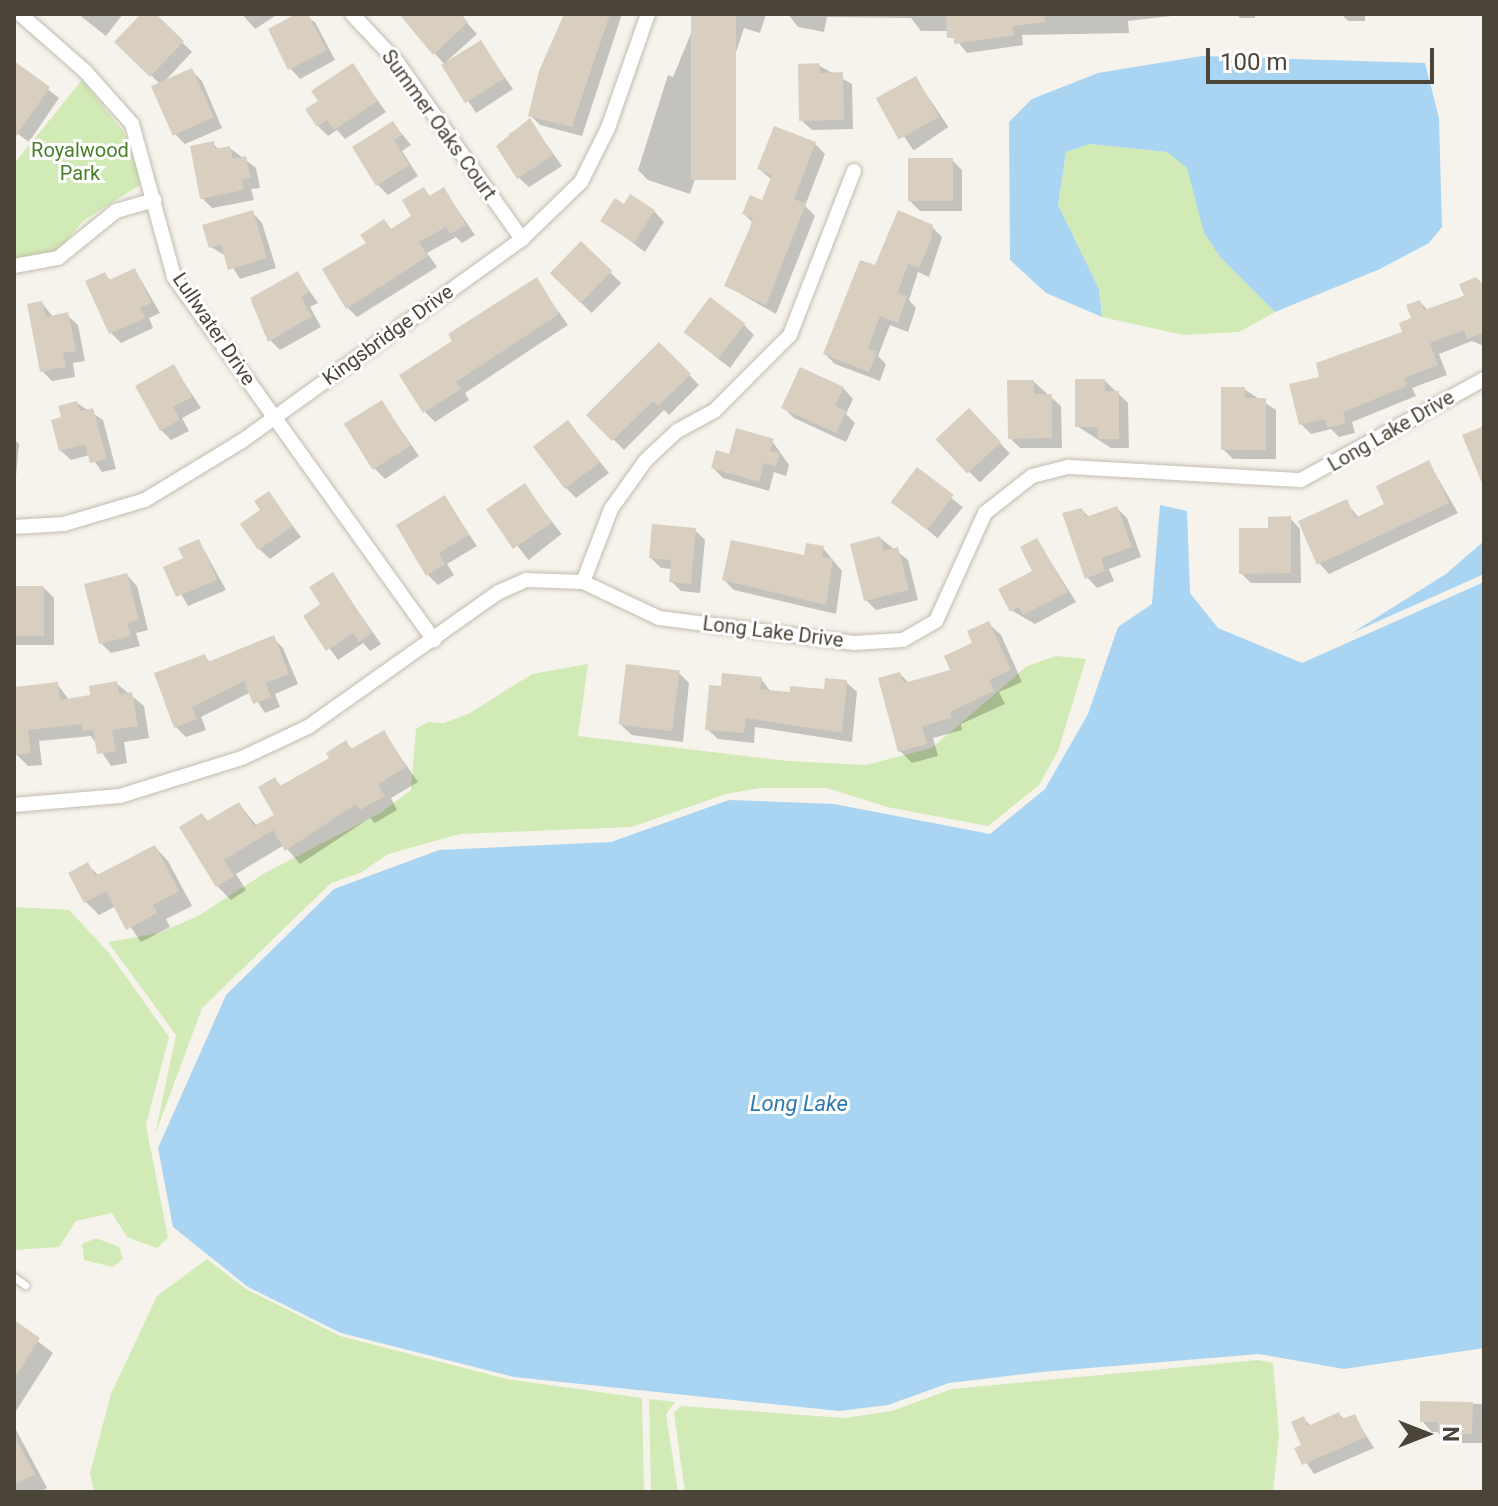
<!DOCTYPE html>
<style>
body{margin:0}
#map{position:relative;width:1498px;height:1506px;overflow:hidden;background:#f6f3ec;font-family:Roboto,sans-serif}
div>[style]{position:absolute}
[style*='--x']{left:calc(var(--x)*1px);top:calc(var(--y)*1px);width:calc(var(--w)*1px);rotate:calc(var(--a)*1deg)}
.green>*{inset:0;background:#d2eab5}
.water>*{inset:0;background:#a9d4f2}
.shadow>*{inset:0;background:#0003;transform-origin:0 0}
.building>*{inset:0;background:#d8cfc1;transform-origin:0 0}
.roads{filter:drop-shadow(0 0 2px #c2bbae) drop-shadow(0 0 2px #c2bbae)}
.service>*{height:7px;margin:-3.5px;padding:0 3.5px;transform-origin:3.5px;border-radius:3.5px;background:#fff}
.minor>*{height:14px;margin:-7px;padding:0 7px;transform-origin:7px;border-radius:7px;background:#fff}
span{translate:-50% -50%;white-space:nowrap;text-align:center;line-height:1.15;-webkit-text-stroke:6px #fff;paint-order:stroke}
.street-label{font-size:20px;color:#4b4439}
.park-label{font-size:20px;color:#4a7f2a}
.water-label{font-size:22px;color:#2e7ab2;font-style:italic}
.frame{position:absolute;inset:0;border:16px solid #4b4439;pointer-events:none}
.north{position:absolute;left:1386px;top:1394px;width:80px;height:80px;-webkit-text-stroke:6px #fff;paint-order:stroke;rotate:90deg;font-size:22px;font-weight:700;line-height:32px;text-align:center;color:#4b4439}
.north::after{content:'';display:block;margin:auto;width:28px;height:36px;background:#4b4439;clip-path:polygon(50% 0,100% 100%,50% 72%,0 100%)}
.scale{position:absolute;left:1206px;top:48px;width:228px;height:36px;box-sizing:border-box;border:4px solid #4b4439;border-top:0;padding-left:10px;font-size:24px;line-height:28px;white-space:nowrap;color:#4b4439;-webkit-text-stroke:6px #fff;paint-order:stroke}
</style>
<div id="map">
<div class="green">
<div style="clip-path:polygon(82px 80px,123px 131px,140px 169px,140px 185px,83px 221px,57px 252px,14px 258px,14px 164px)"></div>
<div style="clip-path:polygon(1090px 144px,1167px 152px,1188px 168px,1204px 233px,1220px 257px,1275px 312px,1239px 332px,1183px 335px,1102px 317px,1099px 289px,1058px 205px,1066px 152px)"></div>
<div style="clip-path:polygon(1056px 656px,1086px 659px,1058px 751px,1039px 785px,988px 826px,887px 807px,827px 788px,761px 788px,726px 794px,632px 827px,460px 834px,388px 854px,362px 872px,331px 883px,202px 1008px,155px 1135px,176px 1035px,108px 942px,159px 933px,198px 916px,265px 873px,380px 813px,411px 790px,416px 729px,428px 722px,444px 723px,470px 713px,532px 674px,588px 664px,578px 736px,788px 761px,866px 765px,932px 748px,1027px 666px)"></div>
<div style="clip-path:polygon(14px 907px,69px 910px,109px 953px,169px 1037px,146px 1125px,168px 1238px,157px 1248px,127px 1237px,112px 1213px,76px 1221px,59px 1247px,14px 1250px)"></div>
<div style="clip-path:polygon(96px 1238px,119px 1247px,123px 1259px,113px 1267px,84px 1260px,82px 1244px)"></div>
<div style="clip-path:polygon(207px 1259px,246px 1289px,340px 1336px,507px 1379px,642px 1398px,644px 1492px,94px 1492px,90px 1473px,111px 1394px,157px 1296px)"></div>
<div style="clip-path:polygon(1258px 1360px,1273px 1363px,1279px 1434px,1273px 1492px,685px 1492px,674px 1413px,681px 1406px,844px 1418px,892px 1411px,952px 1389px)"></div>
<div style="clip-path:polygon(649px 1399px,675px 1402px,666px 1414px,678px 1492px,651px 1492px)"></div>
</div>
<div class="water">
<div style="clip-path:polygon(1202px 56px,1425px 63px,1439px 118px,1442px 227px,1429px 243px,1380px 269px,1275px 312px,1220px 257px,1204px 233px,1187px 168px,1167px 152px,1090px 144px,1066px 152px,1058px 205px,1099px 289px,1102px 317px,1046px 293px,1010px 260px,1009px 122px,1032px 99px,1098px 73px)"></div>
<div style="clip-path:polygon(1160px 505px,1187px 511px,1190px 593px,1218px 628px,1302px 663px,1484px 582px,1484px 1348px,1344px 1369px,1259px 1354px,1041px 1372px,949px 1383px,888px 1405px,839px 1411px,514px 1377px,341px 1333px,248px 1287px,173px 1227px,158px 1148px,226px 995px,334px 889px,439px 850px,611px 842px,729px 800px,834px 804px,990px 834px,1045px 789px,1088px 714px,1118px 627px,1152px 604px)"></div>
<div style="clip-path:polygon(1484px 541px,1484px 574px,1352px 633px,1446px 574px)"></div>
</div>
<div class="shadow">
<div style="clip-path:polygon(78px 14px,123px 14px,106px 36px)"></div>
<div style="clip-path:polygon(143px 14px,153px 14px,192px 52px,163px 83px,192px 71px,202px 81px,222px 128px,185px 144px,175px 134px,160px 84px,117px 42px)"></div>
<div style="clip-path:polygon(242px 14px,278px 14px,255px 29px)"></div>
<div style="clip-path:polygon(301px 14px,315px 22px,335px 60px,300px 79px,290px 68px)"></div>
<div style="clip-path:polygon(400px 14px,459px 14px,477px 34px,447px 61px,481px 43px,513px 89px,476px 113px,445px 65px)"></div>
<div style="clip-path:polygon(565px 14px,622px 14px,582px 136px,540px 125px,530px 115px)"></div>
<div style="clip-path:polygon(699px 14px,766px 14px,760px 33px,744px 28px,690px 194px,648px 180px,638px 170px,668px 75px,673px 77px)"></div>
<div style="clip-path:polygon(788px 14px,1189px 14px,1128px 21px,1129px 33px,1022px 35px,1023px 45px,967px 53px,949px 31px,921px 31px,911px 18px,827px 17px,824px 32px,798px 27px)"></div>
<div style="clip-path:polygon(1236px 14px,1255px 14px,1255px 18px,1240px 18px)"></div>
<div style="clip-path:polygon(1341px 14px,1365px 14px,1365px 21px,1348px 21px)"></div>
<div style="clip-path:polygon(14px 64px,59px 98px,29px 142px,14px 131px)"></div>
<div style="clip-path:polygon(818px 65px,852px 84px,853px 129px,812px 130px,801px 120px)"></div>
<div style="clip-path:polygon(353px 66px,386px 112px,345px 139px,337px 130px,328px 136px,318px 126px,321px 102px)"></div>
<div style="left:916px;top:79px;width:58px;height:42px;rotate:56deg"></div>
<div style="clip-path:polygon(530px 121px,562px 166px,529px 187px,518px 177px,509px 134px)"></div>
<div style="clip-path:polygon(393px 123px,411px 145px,402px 151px,418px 176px,388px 195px,377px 184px)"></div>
<div style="clip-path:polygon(213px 144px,220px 150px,230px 148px,256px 168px,260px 188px,251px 189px,254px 200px,212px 208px,202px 198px)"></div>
<div style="clip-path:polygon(815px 144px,825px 154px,805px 206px,815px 216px,776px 314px,727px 286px,753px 223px,744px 214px,763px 202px,772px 180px,759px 169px)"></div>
<div style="clip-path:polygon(952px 160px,962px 170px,962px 211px,920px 211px,910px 201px)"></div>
<div style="clip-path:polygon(424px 190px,431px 197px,444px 190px,475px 235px,462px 243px,456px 237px,427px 253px,437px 267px,357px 317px,347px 307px,369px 243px,413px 216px)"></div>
<div style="clip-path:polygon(624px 207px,654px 211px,664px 222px,645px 252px,603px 221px)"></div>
<div style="clip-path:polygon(252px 212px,262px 223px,276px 268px,240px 279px,226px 256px,211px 247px)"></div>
<div style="clip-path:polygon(932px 227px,942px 237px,929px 277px,918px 272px,909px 300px,916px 308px,908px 332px,890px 325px,878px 356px,886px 364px,880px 381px,835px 364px,825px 354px,876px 268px)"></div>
<div style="left:581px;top:243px;width:57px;height:42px;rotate:45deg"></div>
<div style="clip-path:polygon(135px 270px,160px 313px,149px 318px,153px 328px,121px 343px,111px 333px,105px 274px,111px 281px)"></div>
<div style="clip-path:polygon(297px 273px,318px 303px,310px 307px,321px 327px,280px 350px,270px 340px)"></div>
<div style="clip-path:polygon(536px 280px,568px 325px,465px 393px,469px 400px,435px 422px,425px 412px,455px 342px)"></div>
<div style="clip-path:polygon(1484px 287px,1484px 346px,1472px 341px,1439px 354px,1447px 375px,1412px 388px,1416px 396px,1352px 422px,1355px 433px,1339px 437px,1331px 429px,1311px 434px,1301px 424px,1322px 378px,1405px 333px,1420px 302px,1429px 311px)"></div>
<div style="clip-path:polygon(42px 303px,53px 317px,67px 315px,78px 325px,85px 361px,73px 363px,75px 377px,52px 381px,42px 371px)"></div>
<div style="clip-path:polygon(744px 325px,754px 335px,730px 368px,686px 333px)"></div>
<div style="clip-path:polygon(659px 344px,699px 385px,669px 415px,664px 410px,624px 450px,589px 415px)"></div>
<div style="clip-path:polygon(174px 367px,201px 408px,182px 418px,189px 431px,171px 440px,161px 430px)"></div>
<div style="clip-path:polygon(1105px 381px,1128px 403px,1129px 448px,1111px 448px,1077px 426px)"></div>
<div style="clip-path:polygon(1034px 382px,1061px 406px,1062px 448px,1020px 448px,1010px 438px)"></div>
<div style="clip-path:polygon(843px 388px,853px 399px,846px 414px,855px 423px,846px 442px,794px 418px,784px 408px)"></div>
<div style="clip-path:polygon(1244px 389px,1276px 410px,1276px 459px,1233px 459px,1223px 449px)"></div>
<div style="clip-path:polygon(77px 403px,103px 420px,116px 469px,102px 472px,90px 455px,71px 460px,60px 450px,64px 419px)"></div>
<div style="clip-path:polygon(382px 403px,419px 456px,385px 479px,374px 468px)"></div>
<div style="left:969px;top:411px;width:59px;height:42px;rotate:46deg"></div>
<div style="clip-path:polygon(568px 422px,609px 473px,576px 498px,566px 488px)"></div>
<div style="clip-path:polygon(14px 439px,19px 444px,15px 487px,14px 487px)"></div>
<div style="clip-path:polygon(772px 441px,789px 465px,786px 476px,774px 472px,769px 491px,723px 478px,713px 468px)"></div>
<div style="clip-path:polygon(1429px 463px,1458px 513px,1329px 574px,1319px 563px,1346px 502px,1359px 518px,1387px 505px)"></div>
<div style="left:917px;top:470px;width:59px;height:40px;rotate:39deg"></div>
<div style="left:524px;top:486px;width:61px;height:42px;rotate:52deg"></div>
<div style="clip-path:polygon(268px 493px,301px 537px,270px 559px,259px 549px)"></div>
<div style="clip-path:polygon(445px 498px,477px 546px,447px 564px,454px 575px,438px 585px,428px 575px)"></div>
<div style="clip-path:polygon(1117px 508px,1127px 518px,1141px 557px,1109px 569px,1114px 581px,1097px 588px,1087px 577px,1082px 510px,1090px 518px)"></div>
<div style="clip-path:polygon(1290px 518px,1300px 529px,1301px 583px,1251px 583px,1241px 573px,1270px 530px)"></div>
<div style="clip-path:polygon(695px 530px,705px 540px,700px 593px,681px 591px,671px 581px,672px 569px,661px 568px,651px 558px)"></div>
<div style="clip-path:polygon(880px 538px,908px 560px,918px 600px,876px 610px,866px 600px)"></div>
<div style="clip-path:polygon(1037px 540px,1076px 602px,1035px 624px,1011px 610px,1035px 572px)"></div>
<div style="clip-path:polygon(199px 541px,226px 590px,188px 606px,166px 568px,186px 559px)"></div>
<div style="clip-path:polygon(823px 548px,842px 571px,836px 614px,734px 590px,724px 580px,806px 558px)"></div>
<div style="clip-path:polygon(332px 574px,381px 644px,370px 651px,363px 643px,338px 660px,306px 616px,323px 605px)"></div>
<div style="clip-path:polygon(127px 575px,137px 586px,148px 630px,136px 633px,140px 646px,111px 653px,101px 643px)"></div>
<div style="clip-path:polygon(14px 588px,44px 588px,54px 598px,54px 645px,14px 645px)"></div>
<div style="clip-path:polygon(988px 623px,1001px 635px,1022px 682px,999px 692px,1005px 704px,961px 724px,962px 730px,933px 738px,938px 756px,912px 763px,900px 751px,900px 674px,910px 684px,953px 672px)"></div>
<div style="clip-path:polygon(273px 638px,283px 648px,298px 684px,275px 694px,280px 707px,265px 713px,251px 692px,201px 717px,206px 730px,186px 737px,176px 727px,204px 656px,211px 663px)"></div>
<div style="clip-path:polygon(679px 673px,689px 683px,683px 742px,632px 735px,621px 725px)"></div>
<div style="clip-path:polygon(761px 679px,771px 692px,792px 694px,826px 691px,846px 682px,857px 692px,852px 742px,755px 727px,754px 743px,718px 739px,707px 729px,723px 689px)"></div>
<div style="clip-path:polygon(116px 683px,144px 706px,149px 738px,124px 742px,127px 763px,111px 766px,91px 736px,39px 741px,42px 765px,28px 766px,16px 754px,14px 689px,57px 684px,70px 701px,93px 697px)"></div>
<div style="clip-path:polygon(383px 732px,418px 782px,391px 798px,397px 810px,375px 823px,370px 818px,300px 864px,284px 845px,236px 874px,246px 890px,231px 900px,217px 886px,202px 815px,209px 822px,239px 804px,257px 826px,276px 815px,274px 780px,282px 787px,332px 759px,346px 743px,353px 750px)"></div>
<div style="clip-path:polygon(155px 847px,168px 861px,192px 906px,166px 919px,170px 927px,141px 942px,116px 906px,99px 915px,85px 901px,88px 865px,99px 876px)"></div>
<div style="clip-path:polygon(14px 1323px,53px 1353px,14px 1414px)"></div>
<div style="clip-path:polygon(1422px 1403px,1484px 1404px,1482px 1443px,1451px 1443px,1440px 1432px,1432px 1432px,1422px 1421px)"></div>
<div style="clip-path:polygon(1339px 1414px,1345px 1420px,1354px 1416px,1374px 1448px,1314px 1474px,1297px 1449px,1304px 1446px,1303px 1418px,1312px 1427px)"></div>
<div style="clip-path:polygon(14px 1426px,47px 1488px,40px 1492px,14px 1492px)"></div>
</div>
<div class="building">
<div style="clip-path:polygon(141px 14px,156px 14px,184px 41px,150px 77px,114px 42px)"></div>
<div style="clip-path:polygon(296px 14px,308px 14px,327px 50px,288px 70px,268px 29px)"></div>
<div style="clip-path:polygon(399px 14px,461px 14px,468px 22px,433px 55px)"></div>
<div style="clip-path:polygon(564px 14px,610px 14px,572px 127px,528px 116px,539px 71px)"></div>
<div style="left:691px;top:14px;width:45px;height:166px"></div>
<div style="clip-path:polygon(946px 14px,1044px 14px,1045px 22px,1013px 26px,1014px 35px,954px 44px,954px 38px,947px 38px)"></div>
<div style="left:481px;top:40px;width:45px;height:47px;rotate:58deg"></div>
<div style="clip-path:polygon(14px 61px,50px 87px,14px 139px)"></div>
<div style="clip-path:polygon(353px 63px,378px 101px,334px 130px,327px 120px,317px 127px,305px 109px,318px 101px,311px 91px)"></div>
<div style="clip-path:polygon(819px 63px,820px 73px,843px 72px,844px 120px,799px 121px,798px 64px)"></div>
<div style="left:192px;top:68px;width:54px;height:45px;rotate:66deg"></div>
<div style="left:916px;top:76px;width:47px;height:46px;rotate:61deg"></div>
<div style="clip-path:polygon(530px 118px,553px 155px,517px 179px,496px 146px)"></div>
<div style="clip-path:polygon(393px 121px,402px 135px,394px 140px,409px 165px,376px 186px,352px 147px)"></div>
<div style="clip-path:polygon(774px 126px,816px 142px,794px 199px,806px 204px,766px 305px,724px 286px,749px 230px,753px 218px,742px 214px,750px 195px,762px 200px,772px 175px,757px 169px)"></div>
<div style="clip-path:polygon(214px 141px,215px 149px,230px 146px,233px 159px,246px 156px,251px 178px,242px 179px,244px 190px,200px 199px,190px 146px)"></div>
<div style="left:908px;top:158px;width:45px;height:43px"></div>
<div style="clip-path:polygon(424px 187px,429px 196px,444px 187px,466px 225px,450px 234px,446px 227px,419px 242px,428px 256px,346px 309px,322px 269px,366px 243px,360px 235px,384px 219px,391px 229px,411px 216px,402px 200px)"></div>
<div style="clip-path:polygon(630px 194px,655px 210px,634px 243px,600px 221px,615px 198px,624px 204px)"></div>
<div style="clip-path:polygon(253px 210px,267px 258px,228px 270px,221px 244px,209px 248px,202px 225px)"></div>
<div style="clip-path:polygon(898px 210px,933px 225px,931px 240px,919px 268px,908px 264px,898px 293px,907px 296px,898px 323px,880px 316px,868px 348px,877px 352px,869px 372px,823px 354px,860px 260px,875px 265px)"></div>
<div style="left:581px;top:241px;width:43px;height:45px;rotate:44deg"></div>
<div style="clip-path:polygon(135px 268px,151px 303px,140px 308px,145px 318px,109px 334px,85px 281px,105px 272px,109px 280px)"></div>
<div style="clip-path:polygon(298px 271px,309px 292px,301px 297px,312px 316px,268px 342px,250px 298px)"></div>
<div style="clip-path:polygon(537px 277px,559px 314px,456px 382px,461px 389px,423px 413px,399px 375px,452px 341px,448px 334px)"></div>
<div style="clip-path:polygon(1476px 277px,1484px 285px,1484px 333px,1467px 339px,1464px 330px,1430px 343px,1438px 365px,1404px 378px,1407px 386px,1343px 412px,1346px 423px,1327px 428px,1325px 419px,1299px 425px,1289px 384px,1319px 377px,1316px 363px,1402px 332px,1399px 323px,1411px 318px,1406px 305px,1420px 300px,1424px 310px,1464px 296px,1459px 284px)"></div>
<div style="left:710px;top:297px;width:44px;height:44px;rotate:37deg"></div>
<div style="clip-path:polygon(42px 301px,46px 317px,68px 312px,76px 351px,63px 353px,66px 367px,40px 372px,27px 304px)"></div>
<div style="clip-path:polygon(659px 342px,691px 374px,658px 406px,653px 401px,612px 441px,586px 415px)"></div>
<div style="clip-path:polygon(174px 364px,192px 397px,173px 407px,180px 420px,160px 431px,135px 386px)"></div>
<div style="clip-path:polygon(800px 367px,844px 387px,835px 406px,846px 411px,836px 433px,781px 408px)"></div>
<div style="clip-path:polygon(1075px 379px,1105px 379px,1105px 391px,1119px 391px,1119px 439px,1098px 439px,1098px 427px,1075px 427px)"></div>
<div style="clip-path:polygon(1007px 380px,1034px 380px,1034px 394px,1052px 394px,1052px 438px,1008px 439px)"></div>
<div style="clip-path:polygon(1221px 387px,1245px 387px,1245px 398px,1266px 398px,1266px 450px,1221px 450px)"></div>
<div style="left:382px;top:400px;width:54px;height:45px;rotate:58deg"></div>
<div style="clip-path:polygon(77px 401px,80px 411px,93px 408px,107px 459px,90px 463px,85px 444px,59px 451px,51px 420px,61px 417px,58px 406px)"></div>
<div style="left:969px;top:408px;width:47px;height:46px;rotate:47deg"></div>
<div style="left:568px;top:420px;width:53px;height:44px;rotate:53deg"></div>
<div style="clip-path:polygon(1484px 426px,1484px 488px,1462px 435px)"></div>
<div style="clip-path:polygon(736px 428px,774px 439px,770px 451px,780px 453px,776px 467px,764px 463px,759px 482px,711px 468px,716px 450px,729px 454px)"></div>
<div style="clip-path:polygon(1429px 460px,1449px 503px,1317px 565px,1298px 521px,1347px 499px,1355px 518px,1384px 504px,1376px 486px)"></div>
<div style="left:917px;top:467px;width:46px;height:44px;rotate:37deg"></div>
<div style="left:525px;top:483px;width:48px;height:47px;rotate:56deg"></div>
<div style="clip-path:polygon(269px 491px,293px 526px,258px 550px,240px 524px,260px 510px,254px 501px)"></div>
<div style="clip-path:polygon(445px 495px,469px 535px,439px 553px,445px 564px,426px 576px,396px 525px)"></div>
<div style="clip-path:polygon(1117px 506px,1132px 547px,1101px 558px,1105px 571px,1085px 579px,1062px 513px,1082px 508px,1086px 517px)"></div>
<div style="clip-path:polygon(1291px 516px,1291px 573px,1239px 574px,1239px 528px,1268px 528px,1268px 517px)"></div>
<div style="clip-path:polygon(652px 524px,696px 528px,691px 584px,669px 582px,671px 560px,649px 558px)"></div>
<div style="clip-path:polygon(880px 536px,884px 551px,898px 547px,909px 590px,864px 601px,850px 544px)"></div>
<div style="clip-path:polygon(1037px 538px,1068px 592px,1023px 615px,1018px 607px,1010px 612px,998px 589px,1032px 571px,1020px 547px)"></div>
<div style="clip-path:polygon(199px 539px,217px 580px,176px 597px,163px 567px,183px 558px,178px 548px)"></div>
<div style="clip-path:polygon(731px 540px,804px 555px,806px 543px,824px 546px,822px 557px,833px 559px,826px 605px,722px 580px)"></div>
<div style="clip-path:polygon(333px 572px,372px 633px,359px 642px,353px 633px,326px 651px,303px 616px,320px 604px,309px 587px)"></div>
<div style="clip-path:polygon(127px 573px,139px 620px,127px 623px,131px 636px,99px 644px,84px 584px)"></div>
<div style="left:14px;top:586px;width:30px;height:50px"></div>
<div style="clip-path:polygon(989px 621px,1011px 670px,989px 680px,994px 691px,950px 712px,951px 718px,922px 726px,927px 744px,898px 752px,878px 678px,900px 672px,904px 683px,950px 670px,944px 656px,972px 643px,967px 631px)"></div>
<div style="clip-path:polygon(274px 635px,289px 674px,266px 683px,271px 697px,253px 704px,244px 681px,192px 707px,197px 719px,174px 728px,154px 673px,205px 654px,208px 662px)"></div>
<div style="left:626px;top:664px;width:54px;height:61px;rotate:7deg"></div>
<div style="clip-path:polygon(722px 673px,762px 677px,760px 689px,790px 692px,790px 686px,824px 689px,825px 678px,847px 680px,842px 733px,746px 718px,744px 733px,705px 730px,709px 685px,721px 686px)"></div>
<div style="clip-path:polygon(117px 681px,119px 694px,132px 692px,138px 726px,112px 730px,116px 751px,97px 754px,93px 730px,83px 731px,82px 724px,28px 730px,31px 753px,14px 755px,14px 687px,58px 682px,60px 700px,90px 695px,89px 686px)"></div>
<div style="clip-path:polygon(384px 730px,406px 767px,378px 784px,385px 796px,360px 810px,356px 804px,285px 851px,273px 830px,224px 860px,234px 876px,216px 887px,179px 827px,202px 813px,207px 821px,239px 802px,254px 826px,274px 815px,258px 787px,275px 777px,280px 786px,329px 758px,326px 753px,346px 740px,351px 749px)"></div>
<div style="clip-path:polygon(155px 845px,179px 891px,153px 905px,157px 913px,126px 930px,106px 891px,84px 903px,68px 873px,88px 862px,95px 876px)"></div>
<div style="clip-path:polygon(14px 1320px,40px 1338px,14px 1379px)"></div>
<div style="clip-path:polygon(1420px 1401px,1473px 1402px,1472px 1434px,1438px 1434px,1438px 1422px,1420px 1422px)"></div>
<div style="clip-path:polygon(1339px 1412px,1342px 1419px,1355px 1414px,1366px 1437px,1302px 1465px,1294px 1448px,1301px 1445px,1291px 1422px,1304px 1416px,1308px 1426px)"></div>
<div style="clip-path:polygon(14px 1435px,35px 1474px,14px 1485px)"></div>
</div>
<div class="roads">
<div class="service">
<div style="--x:14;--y:1277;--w:14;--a:36"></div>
</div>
<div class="minor">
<div style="--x:20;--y:14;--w:86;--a:41.2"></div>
<div style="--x:85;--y:71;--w:71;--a:48.4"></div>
<div style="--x:132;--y:124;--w:159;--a:74.6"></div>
<div style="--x:174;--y:277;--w:447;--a:54.4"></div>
<div style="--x:352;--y:14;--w:66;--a:46.8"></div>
<div style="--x:397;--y:62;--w:217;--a:54.8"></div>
<div style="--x:14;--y:266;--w:45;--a:-10.3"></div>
<div style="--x:58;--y:258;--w:75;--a:-39"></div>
<div style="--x:116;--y:211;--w:40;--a:-16"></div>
<div style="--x:14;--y:527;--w:50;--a:-3.4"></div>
<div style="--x:64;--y:524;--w:84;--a:-16.5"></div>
<div style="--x:145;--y:500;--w:114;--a:-31.3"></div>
<div style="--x:242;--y:441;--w:345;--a:-35.8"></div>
<div style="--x:522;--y:239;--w:82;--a:-44"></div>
<div style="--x:581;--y:182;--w:60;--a:-63.4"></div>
<div style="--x:608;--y:128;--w:121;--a:-70.7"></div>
<div style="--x:583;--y:582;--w:78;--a:-69"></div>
<div style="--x:611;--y:509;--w:60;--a:-54.5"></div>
<div style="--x:646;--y:460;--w:42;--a:-43.1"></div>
<div style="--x:677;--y:431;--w:42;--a:-28.4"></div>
<div style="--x:714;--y:411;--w:107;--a:-45"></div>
<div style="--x:790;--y:335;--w:176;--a:-68.7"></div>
<div style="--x:14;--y:805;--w:106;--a:-4.9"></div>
<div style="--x:120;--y:796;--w:128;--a:-17.3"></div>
<div style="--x:242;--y:758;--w:73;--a:-25.2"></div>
<div style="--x:308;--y:727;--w:234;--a:-35.3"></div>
<div style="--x:499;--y:592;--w:30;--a:-24"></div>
<div style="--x:526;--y:580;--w:57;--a:2"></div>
<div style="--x:583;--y:582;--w:84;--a:25.3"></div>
<div style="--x:659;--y:618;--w:197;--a:7.3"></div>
<div style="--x:854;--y:643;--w:49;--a:-3.5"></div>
<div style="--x:903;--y:640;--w:38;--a:-30"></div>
<div style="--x:936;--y:621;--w:119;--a:-65.6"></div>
<div style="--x:985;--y:513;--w:60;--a:-38.2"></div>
<div style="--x:1032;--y:476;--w:37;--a:-14"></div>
<div style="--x:1068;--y:467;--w:233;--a:3.2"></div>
<div style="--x:1301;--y:480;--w:209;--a:-28.9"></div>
</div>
</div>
<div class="street-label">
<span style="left:439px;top:125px;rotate:54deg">Summer Oaks Court</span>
<span style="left:214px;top:329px;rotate:56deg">Lullwater Drive</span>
<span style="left:388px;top:335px;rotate:-36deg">Kingsbridge Drive</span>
<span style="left:1391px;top:431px;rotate:-30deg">Long Lake Drive</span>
<span style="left:773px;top:632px;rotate:7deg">Long Lake Drive</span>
</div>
<div class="park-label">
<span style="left:80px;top:162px">Royalwood<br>Park</span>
</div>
<div class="water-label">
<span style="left:799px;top:1104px">Long Lake</span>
</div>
<div class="frame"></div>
<div class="north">N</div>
<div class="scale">100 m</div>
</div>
